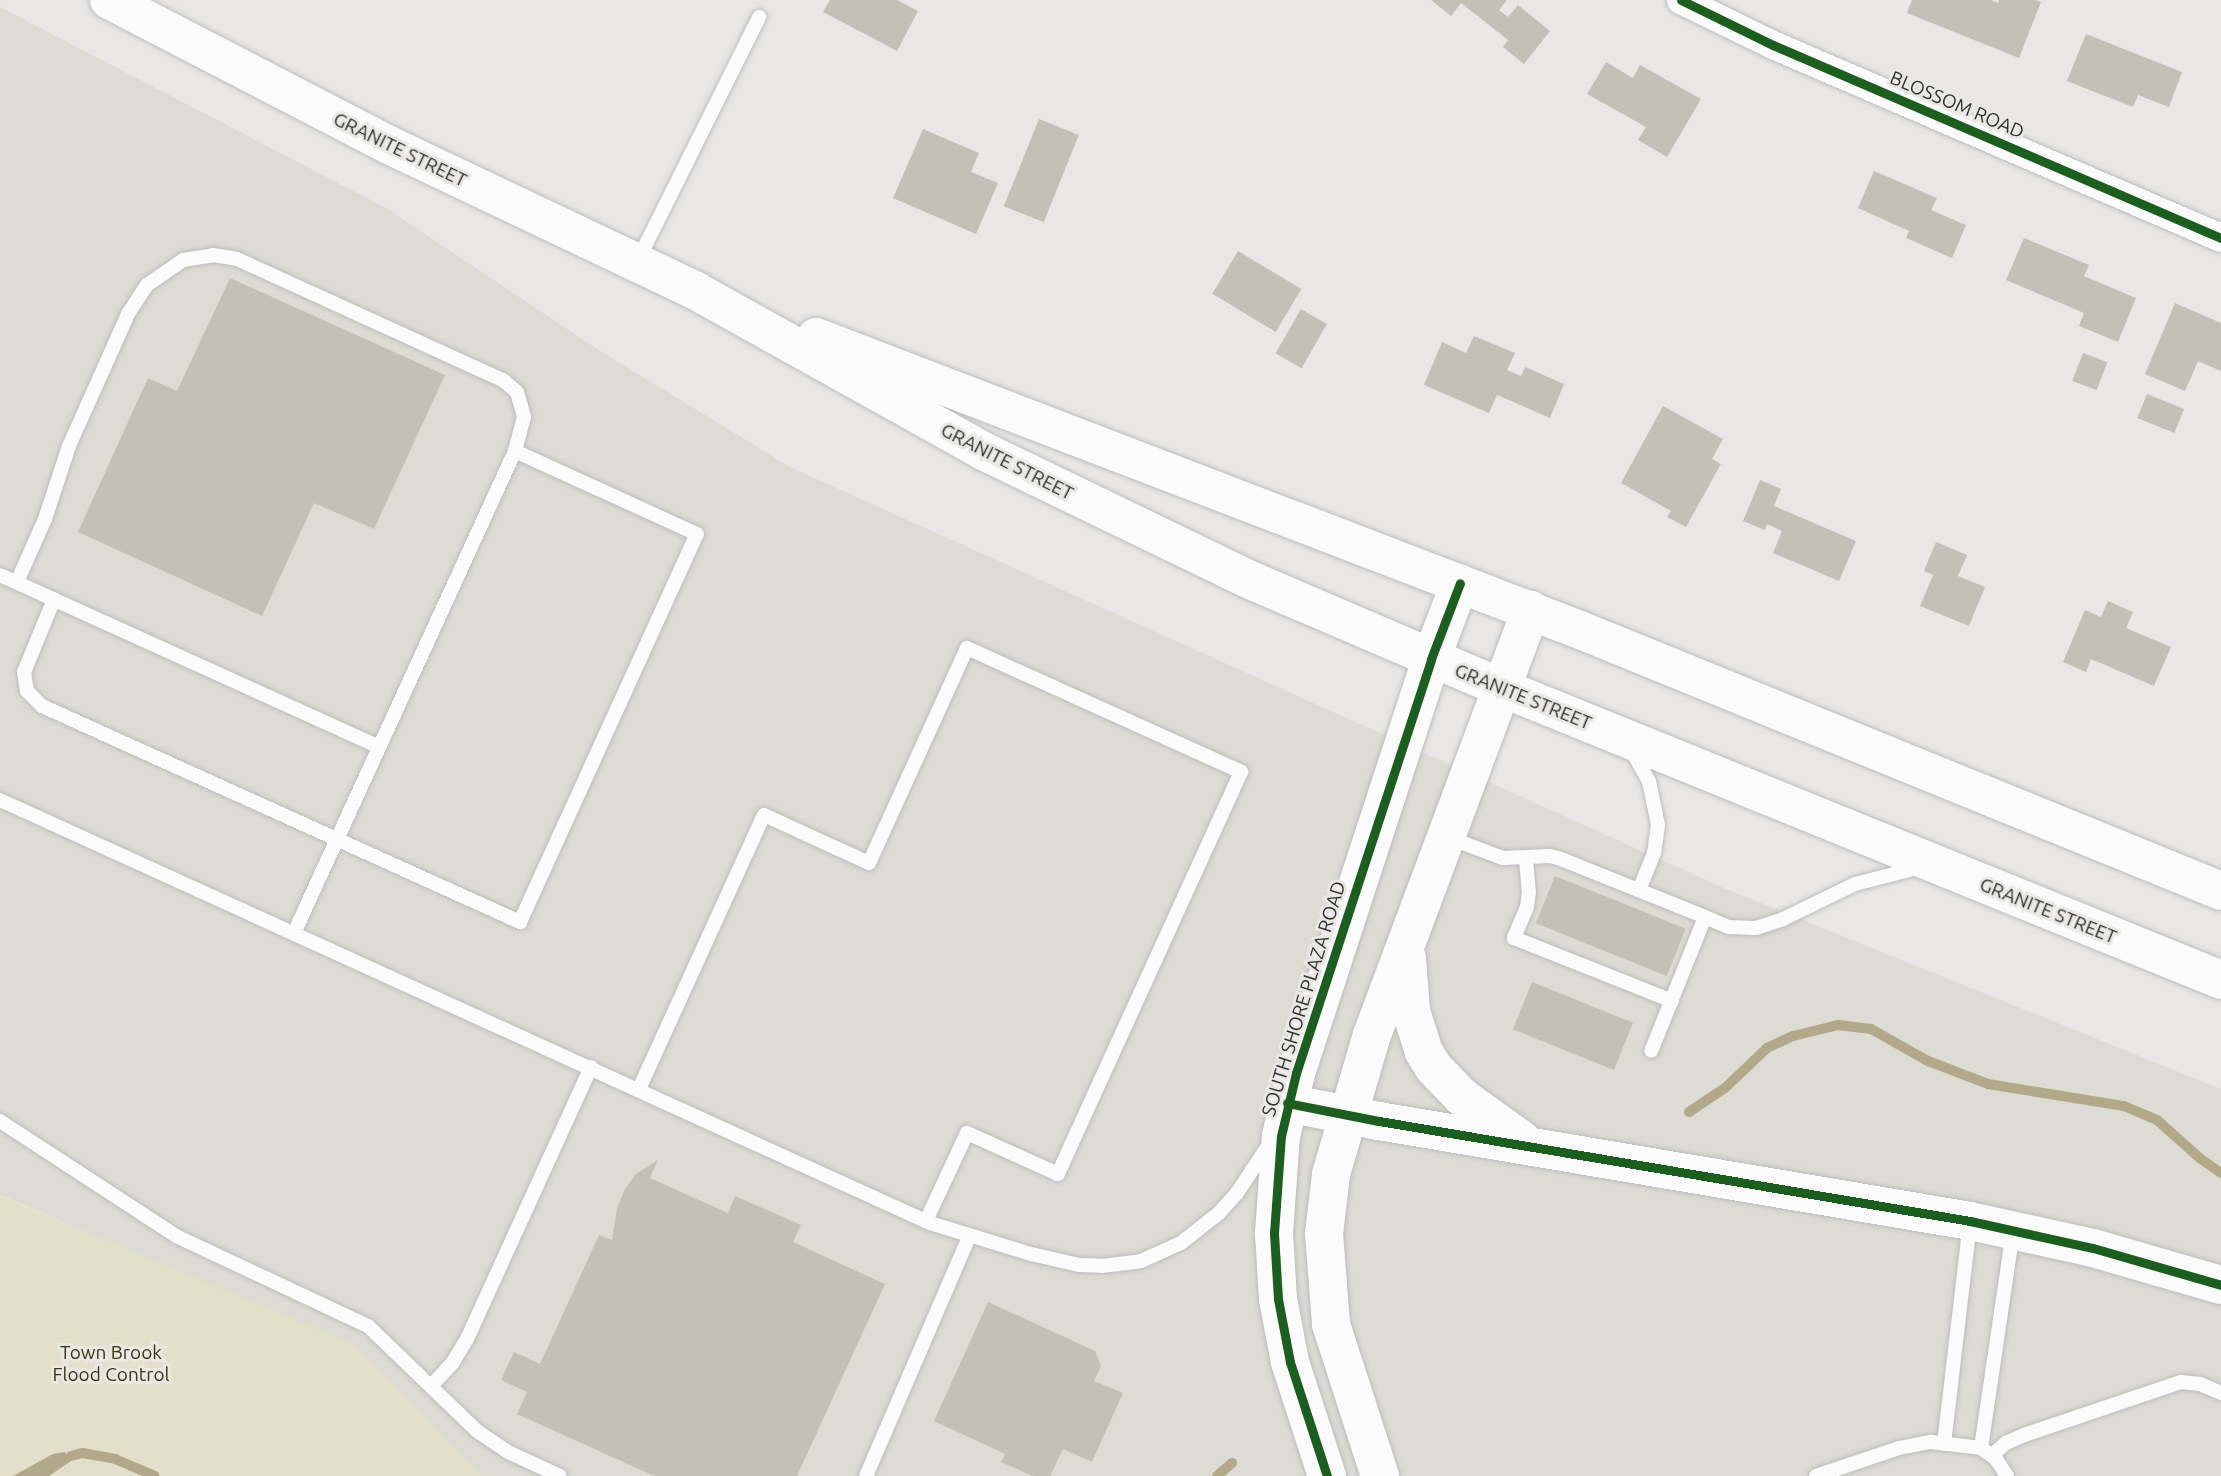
<!DOCTYPE html>
<style>
body{margin:0}
#map{position:relative;width:2221px;height:1476px;overflow:hidden;background:#e8e7e6;font-family:Ubuntu,sans-serif}
div>[style]{position:absolute}
[style*='--x']{left:calc(var(--x)*1px);top:calc(var(--y)*1px);width:calc(var(--w)*1px);rotate:calc(var(--a)*1deg)}
.built>*{inset:0;background:#dcdbd4}
.green>*{inset:0;background:#e4dfc9}
.water>*{inset:0;background:#b1a98a}
.stream>*{height:10px;margin:-5px;padding:0 5px;transform-origin:5px;border-radius:5px;background:#b1a98a}
.building>*{inset:0;background:#c3c0b7;transform-origin:0 0}
.roads{filter:drop-shadow(0 0 2px #bebdbc) drop-shadow(0 0 2px #bebdbc)}
.lane>*{height:14px;margin:-7px;padding:0 7px;transform-origin:7px;border-radius:7px;background:#fcfbfb}
.street>*{height:28px;margin:-14px;padding:0 14px;transform-origin:14px;border-radius:14px;background:#fcfbfb}
.secondary>*{height:38px;margin:-19px;padding:0 19px;transform-origin:19px;border-radius:19px;background:#fcfbfb}
.cycleway>*{height:9px;margin:-4.5px;padding:0 4.5px;transform-origin:4.5px;border-radius:4.5px;background:#1b5e20}
span{translate:-50% -50%;white-space:nowrap;text-align:center;line-height:1.15;-webkit-text-stroke:6px #e9e8e5;paint-order:stroke}
.street-label{font-size:19px;color:#30302f}
.park-label{font-size:19px;color:#3d350f}
</style>
<div id="map">
<div class="built">
<div style="clip-path:polygon(0 7px,386px 208px,597px 349px,790px 467px,1726px 889px,2221px 1089px,2221px 1476px,480px 1476px,356px 1347px,0 1195px)"></div>
</div>
<div class="green">
<div style="clip-path:polygon(0 1196px,354px 1344px,482px 1476px,0 1476px)"></div>
</div>
<div class="water">
<div style="clip-path:polygon(65px 1452px,71px 1461px,49px 1476px,13px 1476px,53px 1454px)"></div>
</div>
<div class="stream">
<div style="--x:1689;--y:1112;--w:43;--a:-33.7"></div>
<div style="--x:1725;--y:1088;--w:58;--a:-43.6"></div>
<div style="--x:1767;--y:1048;--w:29;--a:-25"></div>
<div style="--x:1793;--y:1036;--w:46;--a:-13.7"></div>
<div style="--x:1838;--y:1025;--w:33;--a:7"></div>
<div style="--x:1871;--y:1029;--w:65;--a:29.3"></div>
<div style="--x:1928;--y:1061;--w:64;--a:21"></div>
<div style="--x:1988;--y:1084;--w:138;--a:9.2"></div>
<div style="--x:2124;--y:1106;--w:36;--a:23"></div>
<div style="--x:2157;--y:1120;--w:59;--a:41.6"></div>
<div style="--x:2201;--y:1159;--w:24;--a:35"></div>
<div style="--x:71;--y:1456;--w:11;--a:-15"></div>
<div style="--x:82;--y:1453;--w:34;--a:10"></div>
<div style="--x:115;--y:1459;--w:43;--a:23"></div>
<div style="--x:1217;--y:1476;--w:20;--a:-41"></div>
</div>
<div class="building">
<div style="clip-path:polygon(830px 0,897px 0,918px 11px,897px 51px,823px 12px)"></div>
<div style="clip-path:polygon(1431px 0,1507px 0,1499px 10px,1508px 17px,1518px 5px,1550px 31px,1524px 64px,1503px 47px,1508px 40px,1461px 3px,1451px 16px)"></div>
<div style="clip-path:polygon(1912px 0,1991px 0,1998px 3px,1999px 0,2036px 0,2041px 2px,2019px 58px,1907px 13px)"></div>
<div style="clip-path:polygon(2086px 34px,2182px 72px,2169px 107px,2138px 95px,2133px 107px,2067px 81px)"></div>
<div style="clip-path:polygon(1606px 62px,1633px 78px,1640px 65px,1701px 99px,1667px 157px,1638px 140px,1646px 127px,1587px 94px)"></div>
<div style="left:1039px;top:119px;width:43px;height:94px;rotate:22deg"></div>
<div style="clip-path:polygon(923px 129px,979px 153px,971px 172px,998px 183px,976px 234px,893px 198px)"></div>
<div style="clip-path:polygon(1874px 171px,1937px 198px,1931px 210px,1966px 225px,1952px 258px,1906px 238px,1909px 231px,1858px 208px)"></div>
<div style="clip-path:polygon(2024px 238px,2089px 265px,2084px 276px,2136px 298px,2118px 342px,2079px 326px,2084px 313px,2006px 280px)"></div>
<div style="left:1238px;top:251px;width:74px;height:50px;rotate:31deg"></div>
<div style="clip-path:polygon(230px 278px,445px 375px,374px 529px,314px 503px,262px 616px,78px 532px,148px 378px,177px 391px)"></div>
<div style="clip-path:polygon(2175px 303px,2221px 323px,2221px 371px,2198px 361px,2185px 391px,2145px 374px)"></div>
<div style="left:1301px;top:309px;width:30px;height:51px;rotate:30deg"></div>
<div style="clip-path:polygon(1474px 336px,1515px 353px,1507px 370px,1521px 376px,1525px 367px,1564px 384px,1550px 418px,1497px 395px,1489px 413px,1424px 385px,1442px 342px,1466px 353px)"></div>
<div style="left:2083px;top:353px;width:26px;height:30px;rotate:21deg"></div>
<div style="left:2147px;top:394px;width:40px;height:26px;rotate:22deg"></div>
<div style="clip-path:polygon(1663px 406px,1723px 439px,1712px 459px,1721px 464px,1686px 527px,1667px 517px,1671px 511px,1621px 483px)"></div>
<div style="clip-path:polygon(1760px 480px,1781px 489px,1774px 506px,1856px 541px,1839px 581px,1773px 553px,1782px 531px,1767px 524px,1765px 530px,1743px 521px)"></div>
<div style="clip-path:polygon(1936px 542px,1967px 555px,1958px 576px,1985px 587px,1969px 626px,1920px 606px,1933px 575px,1924px 571px)"></div>
<div style="clip-path:polygon(2108px 601px,2133px 612px,2126px 628px,2171px 647px,2154px 686px,2091px 659px,2086px 672px,2063px 662px,2085px 610px,2101px 617px)"></div>
<div style="left:1555px;top:876px;width:141px;height:51px;rotate:22deg"></div>
<div style="left:1532px;top:982px;width:109px;height:51px;rotate:22deg"></div>
<div style="clip-path:polygon(658px 1160px,650px 1178px,728px 1213px,735px 1196px,801px 1225px,793px 1242px,885px 1284px,797px 1476px,654px 1476px,517px 1414px,527px 1392px,501px 1380px,514px 1352px,540px 1364px,599px 1235px,612px 1240px,617px 1208px,625px 1189px,636px 1174px)"></div>
<div style="clip-path:polygon(988px 1302px,1095px 1351px,1101px 1366px,1094px 1381px,1123px 1393px,1092px 1462px,1063px 1449px,1050px 1476px,1033px 1476px,1001px 1462px,1005px 1454px,934px 1421px)"></div>
</div>
<div class="roads">
<div class="lane">
<div style="--x:637;--y:262;--w:274;--a:-63.5"></div>
<div style="--x:0;--y:575;--w:416;--a:24.4"></div>
<div style="--x:17;--y:582;--w:69;--a:-66"></div>
<div style="--x:45;--y:519;--w:77;--a:-71.8"></div>
<div style="--x:69;--y:446;--w:145;--a:-65.9"></div>
<div style="--x:128;--y:314;--w:35;--a:-57"></div>
<div style="--x:147;--y:285;--w:44;--a:-34.8"></div>
<div style="--x:183;--y:260;--w:30;--a:-9"></div>
<div style="--x:213;--y:255;--w:24;--a:9"></div>
<div style="--x:237;--y:259;--w:292;--a:24.5"></div>
<div style="--x:503;--y:380;--w:18;--a:41"></div>
<div style="--x:517;--y:392;--w:26;--a:74"></div>
<div style="--x:524;--y:417;--w:35;--a:105"></div>
<div style="--x:515;--y:451;--w:530;--a:114.63"></div>
<div style="--x:54;--y:599;--w:79;--a:112.3"></div>
<div style="--x:24;--y:672;--w:19;--a:81"></div>
<div style="--x:27;--y:691;--w:21;--a:45"></div>
<div style="--x:42;--y:706;--w:525;--a:24.32"></div>
<div style="--x:520;--y:922;--w:426;--a:-65.5"></div>
<div style="--x:697;--y:534;--w:200;--a:-155.5"></div>
<div style="--x:1631;--y:749;--w:37;--a:61"></div>
<div style="--x:1649;--y:781;--w:45;--a:78.4"></div>
<div style="--x:1658;--y:825;--w:28;--a:98"></div>
<div style="--x:1654;--y:853;--w:40;--a:112"></div>
<div style="--x:0;--y:800;--w:1022;--a:24.46"></div>
<div style="--x:930;--y:1223;--w:106;--a:17.1"></div>
<div style="--x:1031;--y:1254;--w:49;--a:12.9"></div>
<div style="--x:1079;--y:1265;--w:23;--a:2"></div>
<div style="--x:1102;--y:1266;--w:39;--a:-7"></div>
<div style="--x:1141;--y:1261;--w:44;--a:-24.2"></div>
<div style="--x:1181;--y:1243;--w:48;--a:-38.3"></div>
<div style="--x:1219;--y:1213;--w:27;--a:-48"></div>
<div style="--x:1237;--y:1193;--w:56;--a:-56.6"></div>
<div style="--x:1447;--y:837;--w:60;--a:20.6"></div>
<div style="--x:1503;--y:858;--w:47;--a:-2.4"></div>
<div style="--x:1550;--y:856;--w:11;--a:15"></div>
<div style="--x:1561;--y:859;--w:155;--a:21.9"></div>
<div style="--x:1705;--y:917;--w:144;--a:111.9"></div>
<div style="--x:1526;--y:859;--w:33;--a:85"></div>
<div style="--x:1529;--y:892;--w:15;--a:98"></div>
<div style="--x:1527;--y:907;--w:34;--a:113"></div>
<div style="--x:1514;--y:938;--w:170;--a:21.7"></div>
<div style="--x:1705;--y:917;--w:26;--a:23"></div>
<div style="--x:1729;--y:927;--w:27;--a:2"></div>
<div style="--x:1756;--y:928;--w:28;--a:-18"></div>
<div style="--x:1783;--y:919;--w:80;--a:-25.9"></div>
<div style="--x:1855;--y:884;--w:64;--a:-14.5"></div>
<div style="--x:639;--y:1089;--w:301;--a:-65.5"></div>
<div style="--x:764;--y:815;--w:115;--a:24.6"></div>
<div style="--x:869;--y:863;--w:236;--a:-65.5"></div>
<div style="--x:967;--y:648;--w:301;--a:24.3"></div>
<div style="--x:1241;--y:772;--w:442;--a:114.5"></div>
<div style="--x:1058;--y:1174;--w:100;--a:-155.7"></div>
<div style="--x:967;--y:1133;--w:97;--a:115"></div>
<div style="--x:0;--y:1121;--w:212;--a:33.1"></div>
<div style="--x:178;--y:1237;--w:210;--a:25.1"></div>
<div style="--x:368;--y:1326;--w:151;--a:43.9"></div>
<div style="--x:477;--y:1431;--w:37;--a:34"></div>
<div style="--x:508;--y:1452;--w:57;--a:24.8"></div>
<div style="--x:431;--y:1386;--w:33;--a:-47"></div>
<div style="--x:453;--y:1362;--w:27;--a:-59"></div>
<div style="--x:467;--y:1339;--w:299;--a:-65.5"></div>
<div style="--x:1944;--y:1444;--w:224;--a:-83.3"></div>
<div style="--x:1981;--y:1448;--w:218;--a:-81.6"></div>
<div style="--x:1992;--y:1455;--w:18;--a:-41"></div>
<div style="--x:2006;--y:1443;--w:20;--a:-24"></div>
<div style="--x:2024;--y:1435;--w:166;--a:-18.7"></div>
<div style="--x:2181;--y:1382;--w:19;--a:6"></div>
<div style="--x:2200;--y:1384;--w:23;--a:23"></div>
<div style="--x:866;--y:1476;--w:262;--a:-66.7"></div>
<div style="--x:1816;--y:1476;--w:88;--a:-18.6"></div>
<div style="--x:1899;--y:1448;--w:33;--a:-11"></div>
<div style="--x:1931;--y:1442;--w:50;--a:6.8"></div>
<div style="--x:1981;--y:1448;--w:19;--a:36"></div>
<div style="--x:1996;--y:1459;--w:20;--a:57"></div>
</div>
<div class="street">
<div style="--x:1681;--y:0;--w:102;--a:26.1"></div>
<div style="--x:1773;--y:45;--w:488;--a:23.3"></div>
</div>
<div class="secondary">
<div style="--x:109;--y:0;--w:315;--a:27.4"></div>
<div style="--x:389;--y:145;--w:340;--a:25.4"></div>
<div style="--x:696;--y:291;--w:329;--a:29.1"></div>
<div style="--x:983;--y:451;--w:294;--a:25.8"></div>
<div style="--x:1248;--y:579;--w:276;--a:23.2"></div>
<div style="--x:1502;--y:688;--w:776;--a:22.1"></div>
<div style="--x:816;--y:337;--w:818;--a:20.98"></div>
<div style="--x:1580;--y:630;--w:692;--a:22.15"></div>
<div style="--x:1407;--y:958;--w:53;--a:85.7"></div>
<div style="--x:1411;--y:1011;--w:43;--a:72.4"></div>
<div style="--x:1424;--y:1052;--w:19;--a:58"></div>
<div style="--x:1434;--y:1068;--w:40;--a:46"></div>
<div style="--x:1462;--y:1097;--w:74;--a:35.6"></div>
<div style="--x:1287;--y:1103;--w:94;--a:11.1"></div>
<div style="--x:1379;--y:1121;--w:599;--a:9.6"></div>
<div style="--x:1970;--y:1221;--w:126;--a:12.4"></div>
<div style="--x:2093;--y:1248;--w:133;--a:16.1"></div>
<div style="--x:1327;--y:1476;--w:120;--a:-108"></div>
<div style="--x:1290;--y:1362;--w:64;--a:-100.8"></div>
<div style="--x:1278;--y:1299;--w:66;--a:-93.5"></div>
<div style="--x:1274;--y:1233;--w:97;--a:-85.9"></div>
<div style="--x:1281;--y:1136;--w:65;--a:-76.6"></div>
<div style="--x:1296;--y:1073;--w:435;--a:-71.9"></div>
<div style="--x:1431;--y:659;--w:81;--a:-69.1"></div>
<div style="--x:1380;--y:1476;--w:160;--a:-107.9"></div>
<div style="--x:1331;--y:1324;--w:90;--a:-94.4"></div>
<div style="--x:1324;--y:1234;--w:60;--a:-83.3"></div>
<div style="--x:1331;--y:1174;--w:145;--a:-73.6"></div>
<div style="--x:1372;--y:1035;--w:454;--a:-69.5"></div>
</div>
</div>
<div class="cycleway">
<div style="--x:1681;--y:0;--w:102;--a:26.1"></div>
<div style="--x:1773;--y:45;--w:488;--a:23.3"></div>
<div style="--x:1287;--y:1103;--w:94;--a:11.1"></div>
<div style="--x:1379;--y:1121;--w:599;--a:9.6"></div>
<div style="--x:1970;--y:1221;--w:126;--a:12.4"></div>
<div style="--x:2093;--y:1248;--w:133;--a:16.1"></div>
<div style="--x:1327;--y:1476;--w:120;--a:-108"></div>
<div style="--x:1290;--y:1362;--w:64;--a:-100.8"></div>
<div style="--x:1278;--y:1299;--w:66;--a:-93.5"></div>
<div style="--x:1274;--y:1233;--w:97;--a:-85.9"></div>
<div style="--x:1281;--y:1136;--w:65;--a:-76.6"></div>
<div style="--x:1296;--y:1073;--w:435;--a:-71.9"></div>
<div style="--x:1431;--y:659;--w:81;--a:-69.1"></div>
</div>
<div class="street-label">
<span style="left:1957px;top:105px;rotate:23deg">BLOSSOM ROAD</span>
<span style="left:400px;top:150px;rotate:26deg">GRANITE STREET</span>
<span style="left:1007px;top:462px;rotate:27deg">GRANITE STREET</span>
<span style="left:1523px;top:697px;rotate:22deg">GRANITE STREET</span>
<span style="left:2048px;top:911px;rotate:22deg">GRANITE STREET</span>
<span style="left:1304px;top:999px;rotate:-73deg">SOUTH SHORE PLAZA ROAD</span>
</div>
<div class="park-label">
<span style="left:111px;top:1364px">Town Brook<br>Flood Control</span>
</div>
</div>
